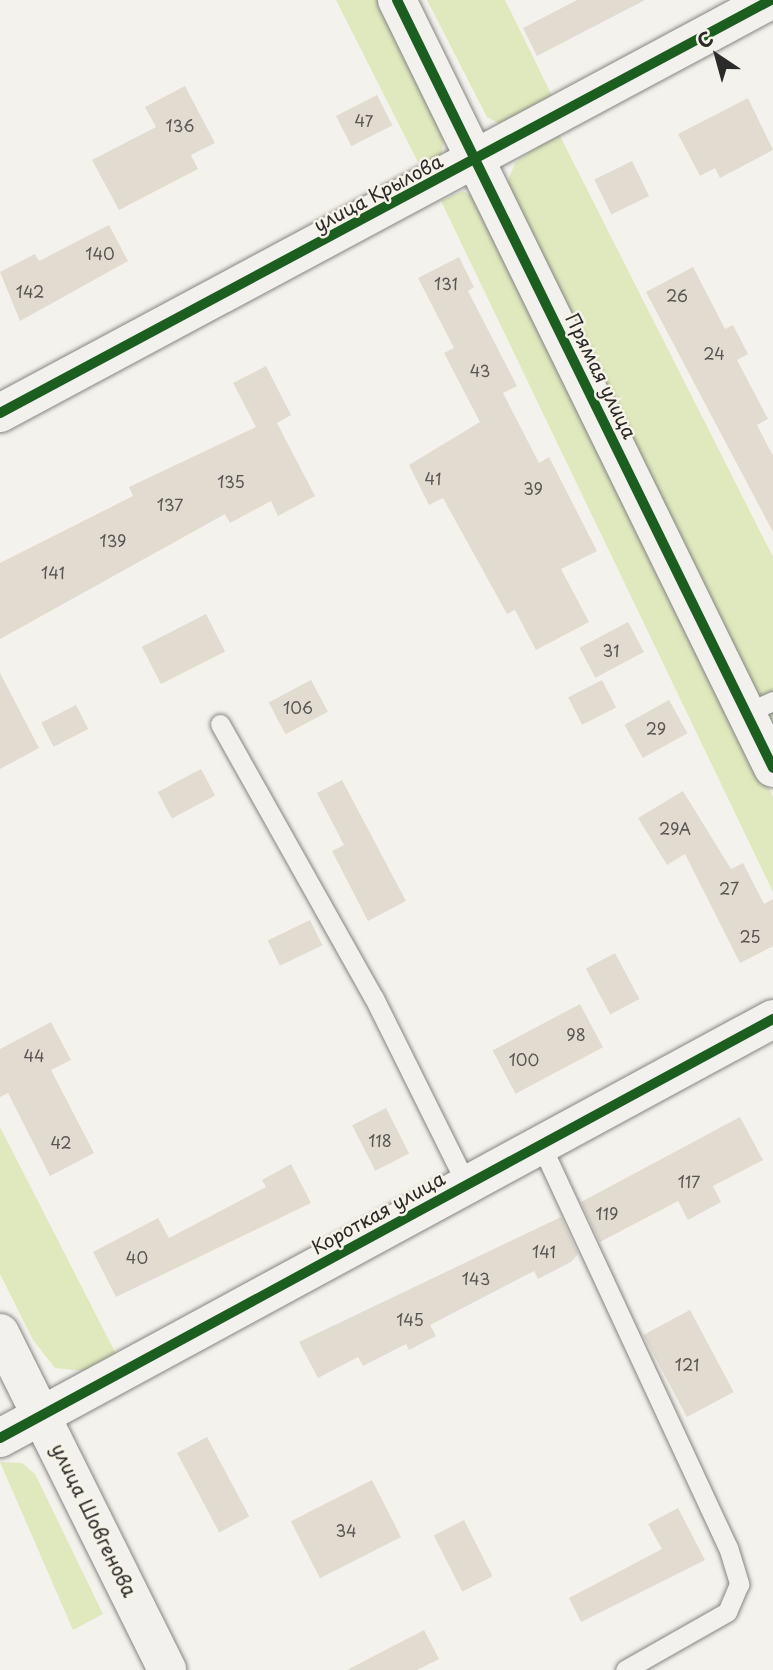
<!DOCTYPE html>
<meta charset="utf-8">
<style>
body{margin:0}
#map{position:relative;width:773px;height:1670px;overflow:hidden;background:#f4f2ec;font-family:"Playpen Sans",sans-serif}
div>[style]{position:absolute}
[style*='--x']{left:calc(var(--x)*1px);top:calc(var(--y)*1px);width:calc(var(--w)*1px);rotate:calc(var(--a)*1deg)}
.green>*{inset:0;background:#dfe9bd}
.building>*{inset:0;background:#e2dcd0;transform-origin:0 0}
.roads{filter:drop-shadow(0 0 2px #858582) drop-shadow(0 0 2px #858582)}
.service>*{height:19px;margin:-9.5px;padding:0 9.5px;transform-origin:9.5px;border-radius:9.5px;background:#f2f1ed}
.minor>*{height:38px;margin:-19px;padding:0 19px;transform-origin:19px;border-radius:19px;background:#f2f1ed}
.secondary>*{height:38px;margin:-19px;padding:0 19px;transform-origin:19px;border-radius:19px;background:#f2f1ed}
.cycleway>*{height:10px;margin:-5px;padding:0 5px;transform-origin:5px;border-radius:5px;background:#1b5e20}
span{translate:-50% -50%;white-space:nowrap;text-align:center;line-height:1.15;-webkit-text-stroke:5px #f7f3e8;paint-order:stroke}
.number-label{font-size:16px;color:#595754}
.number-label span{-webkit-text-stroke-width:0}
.street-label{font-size:19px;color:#2b2b2b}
.north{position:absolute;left:682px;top:21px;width:70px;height:70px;-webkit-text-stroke:5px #f7f3e8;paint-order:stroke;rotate:324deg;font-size:19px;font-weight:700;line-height:28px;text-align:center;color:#2b2b2b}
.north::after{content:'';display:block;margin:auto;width:24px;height:32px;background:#2b2b2b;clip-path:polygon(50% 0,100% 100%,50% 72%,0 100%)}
</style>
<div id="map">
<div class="green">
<div style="clip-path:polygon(336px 0,384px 0,445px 131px,442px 152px,424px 174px)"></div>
<div style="clip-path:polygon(427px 0,505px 0,557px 106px,502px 125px,487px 117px)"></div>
<div style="clip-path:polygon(558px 132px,773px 557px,773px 726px,507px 183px,515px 163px)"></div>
<div style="clip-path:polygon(463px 191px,480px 200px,773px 797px,773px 892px,441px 201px)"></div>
<div style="clip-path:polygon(0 1127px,117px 1356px,84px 1371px,55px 1368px,33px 1340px,0 1274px)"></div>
<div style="clip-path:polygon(0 1462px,22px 1463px,35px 1474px,103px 1614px,73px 1630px)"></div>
</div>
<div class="building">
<div style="clip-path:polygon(577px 0,645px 0,537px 56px,523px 28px)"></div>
<div style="clip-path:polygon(185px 86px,215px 143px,191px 155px,198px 169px,119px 210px,92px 160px,156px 127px,145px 107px)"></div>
<div style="left:377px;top:95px;width:34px;height:46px;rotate:63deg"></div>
<div style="clip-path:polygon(748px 98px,773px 150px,720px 178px,715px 168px,700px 176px,678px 134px)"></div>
<div style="left:632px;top:161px;width:39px;height:42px;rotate:64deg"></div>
<div style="clip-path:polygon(109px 225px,128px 261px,20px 321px,0 272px,35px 254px,39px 261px)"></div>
<div style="clip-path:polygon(459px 257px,474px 287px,468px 291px,517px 386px,503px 393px,539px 463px,549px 457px,597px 551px,561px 569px,589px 622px,536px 650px,515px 610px,507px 614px,443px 498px,429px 505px,409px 465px,480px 422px,444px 353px,454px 348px,418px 278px)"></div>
<div style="clip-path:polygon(693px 267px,725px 329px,733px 325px,748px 354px,737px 360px,768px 419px,757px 425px,773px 456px,773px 532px,646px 292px)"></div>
<div style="clip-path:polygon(266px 366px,291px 415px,277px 423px,315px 496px,278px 516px,271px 501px,230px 523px,225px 514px,0 639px,0 563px,133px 496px,129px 487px,256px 427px,233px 383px)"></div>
<div style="left:206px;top:614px;width:42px;height:72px;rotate:63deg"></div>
<div style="left:628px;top:622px;width:34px;height:55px;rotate:62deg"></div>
<div style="clip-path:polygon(0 673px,39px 748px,0 769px)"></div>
<div style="left:311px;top:680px;width:36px;height:48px;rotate:62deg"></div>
<div style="left:602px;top:680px;width:31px;height:38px;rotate:63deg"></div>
<div style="left:669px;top:700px;width:38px;height:51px;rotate:61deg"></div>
<div style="left:76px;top:705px;width:27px;height:39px;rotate:63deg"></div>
<div style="left:201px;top:769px;width:30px;height:49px;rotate:62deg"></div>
<div style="clip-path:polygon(342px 780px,406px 901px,368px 921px,332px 851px,344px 845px,317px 793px)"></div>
<div style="clip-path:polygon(683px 791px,731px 869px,743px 863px,764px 904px,773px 899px,773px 946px,740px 963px,685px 854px,667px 865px,638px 818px)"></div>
<div style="left:310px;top:920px;width:28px;height:47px;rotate:64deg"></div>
<div style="left:615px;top:953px;width:52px;height:33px;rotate:62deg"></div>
<div style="left:580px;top:1004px;width:49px;height:99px;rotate:62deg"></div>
<div style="clip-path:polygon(51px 1022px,71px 1060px,51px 1070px,94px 1153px,50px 1176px,8px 1093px,0 1097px,0 1049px)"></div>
<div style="left:386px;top:1108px;width:51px;height:38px;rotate:63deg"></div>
<div style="clip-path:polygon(740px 1117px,763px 1160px,713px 1186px,721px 1202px,688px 1220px,678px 1201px,600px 1242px,581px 1202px)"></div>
<div style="clip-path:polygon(291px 1164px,311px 1203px,116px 1297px,93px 1252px,158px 1218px,169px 1238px,266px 1187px,262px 1180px)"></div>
<div style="clip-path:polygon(561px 1217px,578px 1254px,571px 1262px,538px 1279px,534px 1271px,430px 1325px,436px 1336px,409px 1350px,406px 1344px,363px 1366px,358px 1357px,318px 1378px,299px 1342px)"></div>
<div style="left:690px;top:1310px;width:93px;height:53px;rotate:62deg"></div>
<div style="left:207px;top:1437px;width:90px;height:34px;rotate:62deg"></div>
<div style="left:372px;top:1480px;width:64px;height:91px;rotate:63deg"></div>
<div style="clip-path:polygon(678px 1508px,705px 1560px,581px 1622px,569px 1598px,662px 1549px,648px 1524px)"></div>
<div style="left:464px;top:1520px;width:63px;height:34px;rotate:63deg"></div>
<div style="clip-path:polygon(424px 1630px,439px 1659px,417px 1670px,347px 1670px)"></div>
</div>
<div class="roads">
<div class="service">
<div style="--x:746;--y:713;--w:30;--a:-24"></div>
<div style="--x:220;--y:724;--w:314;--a:60.7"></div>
<div style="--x:374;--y:998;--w:209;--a:63.6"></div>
<div style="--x:541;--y:1145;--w:443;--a:65.1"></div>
<div style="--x:728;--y:1547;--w:39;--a:73"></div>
<div style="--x:739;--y:1584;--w:30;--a:113"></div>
<div style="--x:727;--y:1612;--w:117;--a:150.4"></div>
</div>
<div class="minor">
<div style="--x:397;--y:0;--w:855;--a:63.91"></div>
<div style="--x:0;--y:413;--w:875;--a:-28.18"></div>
<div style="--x:0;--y:1438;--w:879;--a:-28.46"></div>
</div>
<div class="secondary">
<div style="--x:0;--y:1333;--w:376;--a:63.6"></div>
</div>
</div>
<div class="cycleway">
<div style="--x:397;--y:0;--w:855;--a:63.91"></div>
<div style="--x:0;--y:413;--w:875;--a:-28.18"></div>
<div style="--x:0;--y:1438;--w:879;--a:-28.46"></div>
</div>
<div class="number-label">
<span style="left:364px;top:120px">47</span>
<span style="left:180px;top:125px">136</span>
<span style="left:100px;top:253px">140</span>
<span style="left:446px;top:283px">131</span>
<span style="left:30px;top:291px">142</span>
<span style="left:677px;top:295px">26</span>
<span style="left:714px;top:353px">24</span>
<span style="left:480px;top:370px">43</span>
<span style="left:433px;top:478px">41</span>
<span style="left:231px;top:481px">135</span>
<span style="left:533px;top:488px">39</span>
<span style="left:170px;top:504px">137</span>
<span style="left:113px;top:540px">139</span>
<span style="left:53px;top:572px">141</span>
<span style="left:611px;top:650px">31</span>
<span style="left:298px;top:707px">106</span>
<span style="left:656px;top:728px">29</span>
<span style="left:675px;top:828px">29А</span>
<span style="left:729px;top:888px">27</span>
<span style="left:750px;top:936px">25</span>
<span style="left:576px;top:1034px">98</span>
<span style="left:34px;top:1055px">44</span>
<span style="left:524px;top:1059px">100</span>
<span style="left:380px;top:1140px">118</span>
<span style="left:61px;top:1142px">42</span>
<span style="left:689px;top:1181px">117</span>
<span style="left:607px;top:1213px">119</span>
<span style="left:544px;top:1251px">141</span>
<span style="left:137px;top:1257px">40</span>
<span style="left:476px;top:1278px">143</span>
<span style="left:410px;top:1319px">145</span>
<span style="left:687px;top:1364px">121</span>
<span style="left:346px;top:1530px">34</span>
</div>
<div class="street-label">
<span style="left:378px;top:193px;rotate:-28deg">улица Крылова</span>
<span style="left:601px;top:376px;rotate:64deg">Прямая улица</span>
<span style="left:378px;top:1213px;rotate:-29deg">Короткая улица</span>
<span style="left:94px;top:1520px;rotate:64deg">улица Шовгенова</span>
</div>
<div class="north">С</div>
</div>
